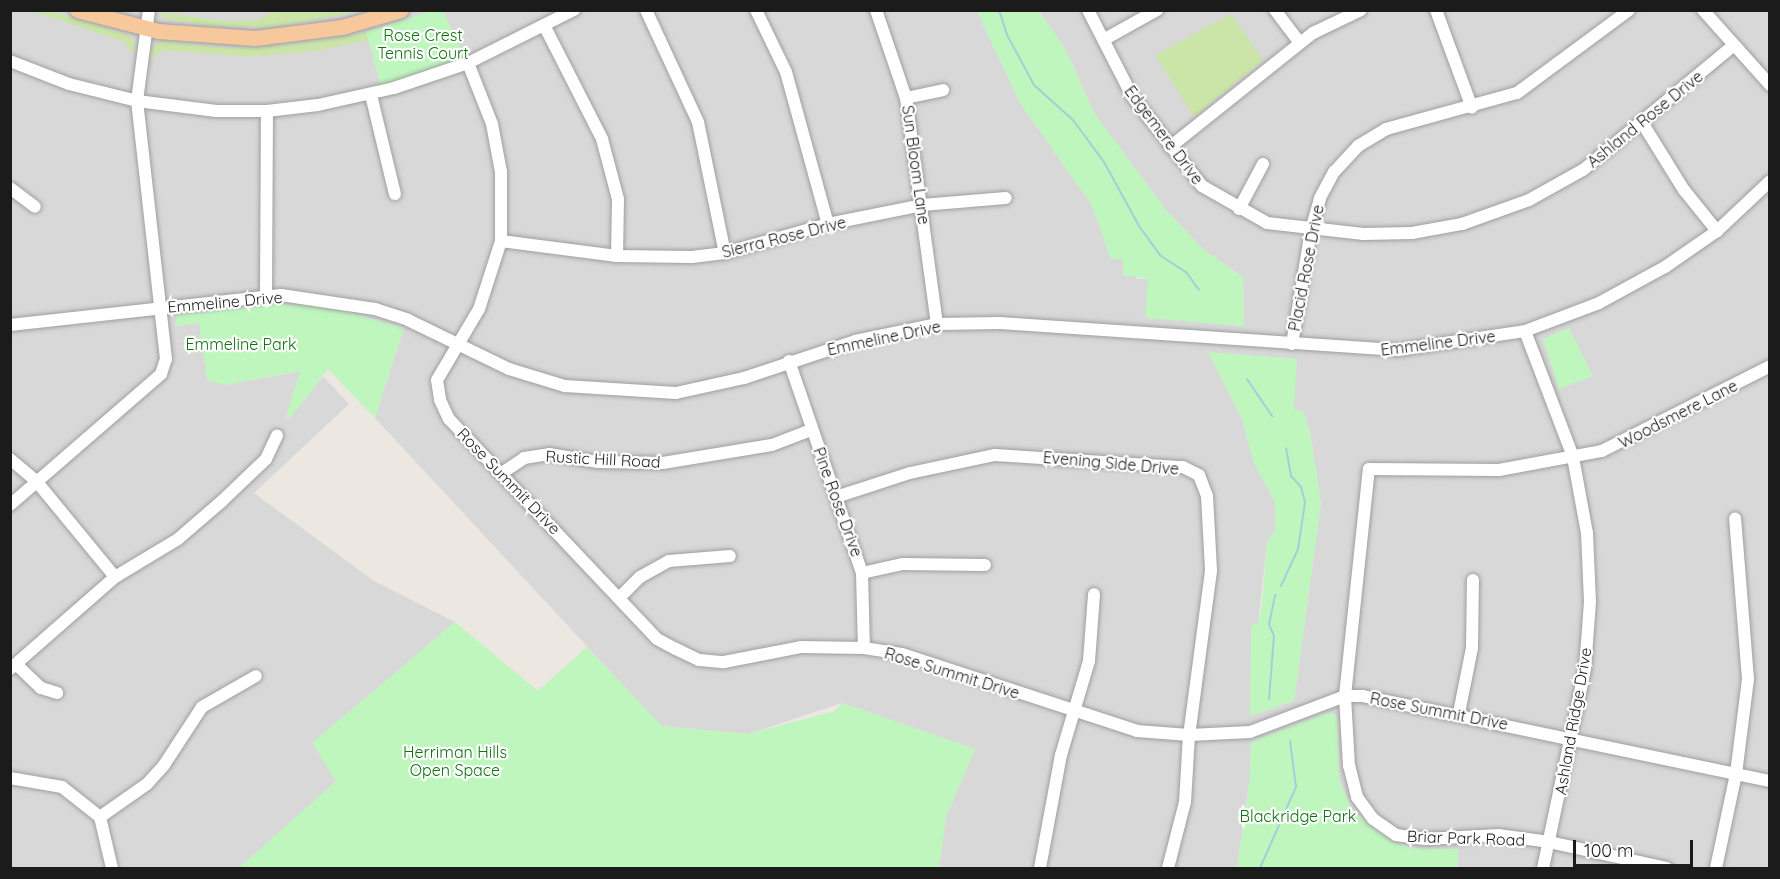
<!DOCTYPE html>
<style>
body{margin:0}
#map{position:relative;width:1780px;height:879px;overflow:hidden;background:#ece7e1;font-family:Quicksand,sans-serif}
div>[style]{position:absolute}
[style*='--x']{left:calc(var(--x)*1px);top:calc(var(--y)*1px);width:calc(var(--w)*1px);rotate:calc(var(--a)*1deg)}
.residential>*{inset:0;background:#d9d8d8}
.grass>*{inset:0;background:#cbe5a8}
.park>*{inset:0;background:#bef6be}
.stream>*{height:2px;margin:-1px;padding:0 1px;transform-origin:1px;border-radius:1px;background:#a2d0d8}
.roads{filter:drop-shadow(0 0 2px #9f9f9f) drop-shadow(0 0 2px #9f9f9f)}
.minor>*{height:12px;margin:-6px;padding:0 6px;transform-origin:6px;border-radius:6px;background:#fff}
.major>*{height:15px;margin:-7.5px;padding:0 7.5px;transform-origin:7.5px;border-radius:7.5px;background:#f7c89b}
span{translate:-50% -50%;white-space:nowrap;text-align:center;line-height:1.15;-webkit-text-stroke:4.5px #fff;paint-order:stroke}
.park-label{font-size:16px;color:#107210}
.street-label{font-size:16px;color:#1b1b1b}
.frame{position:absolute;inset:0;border:12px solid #1b1b1b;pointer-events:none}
.scale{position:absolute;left:1573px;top:840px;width:120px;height:27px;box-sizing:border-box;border:3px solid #1b1b1b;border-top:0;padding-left:8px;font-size:18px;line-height:21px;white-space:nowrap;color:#1b1b1b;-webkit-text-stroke:4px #fff;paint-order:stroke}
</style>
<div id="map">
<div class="residential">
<div style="clip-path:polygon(evenodd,10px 11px,977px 11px,1020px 103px,1091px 203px,1111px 251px,1123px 259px,1137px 279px,1148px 279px,1194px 321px,1244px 326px,1243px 277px,1206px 252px,1166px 210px,1094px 113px,1066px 50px,1039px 11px,1769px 11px,1769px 868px,1458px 868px,1457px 849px,1420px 849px,1393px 843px,1353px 811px,1339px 779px,1337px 718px,1333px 713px,1251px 742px,1250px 777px,1237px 868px,939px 868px,946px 817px,975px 749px,842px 703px,748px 734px,661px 726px,375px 418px,404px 328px,330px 307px,275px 304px,247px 305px,175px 326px,199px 323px,225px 385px,301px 371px,286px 416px,290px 418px,323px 376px,349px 404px,254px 493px,374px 581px,455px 622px,313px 743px,337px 781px,239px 868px,11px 868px,10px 11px,1208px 352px,1293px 410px,1303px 411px,1310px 432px,1321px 503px,1294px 701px,1252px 682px,1251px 629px,1258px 624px,1267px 543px,1275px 530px,1275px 502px,1254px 463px,1242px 419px,1208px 352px)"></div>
</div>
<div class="grass">
<div style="clip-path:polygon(290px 10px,361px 11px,274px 27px,214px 26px,165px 19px,159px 12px,223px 21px,258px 20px,271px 13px)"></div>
<div style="clip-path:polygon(32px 11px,52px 11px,128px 35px,134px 40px,134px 56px,124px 42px)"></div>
<div style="clip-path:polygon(1231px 14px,1263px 60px,1194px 117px,1155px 55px)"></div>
<div style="clip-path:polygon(366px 32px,368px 40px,322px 50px,250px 57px,164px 50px,148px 60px,152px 48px,160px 41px,228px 48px,289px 45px)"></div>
</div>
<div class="park">
<div style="clip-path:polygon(431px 11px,443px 11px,465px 58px,381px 87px,366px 32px)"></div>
<div style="clip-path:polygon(977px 11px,1039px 11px,1066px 50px,1094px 113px,1166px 210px,1206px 252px,1243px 277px,1244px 326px,1145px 318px,1148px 279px,1123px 275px,1123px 259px,1111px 259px,1091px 204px,1020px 103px)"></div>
<div style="clip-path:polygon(275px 304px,330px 307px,404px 328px,375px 418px,328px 369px,290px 418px,286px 416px,300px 371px,225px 385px,207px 380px,199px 323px,175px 326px,177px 315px)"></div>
<div style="clip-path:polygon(1569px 328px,1593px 376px,1559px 389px,1543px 339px)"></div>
<div style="clip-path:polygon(1208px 352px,1297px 359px,1294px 409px,1303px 411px,1310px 432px,1321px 503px,1294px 701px,1250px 716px,1251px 629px,1252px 624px,1258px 624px,1262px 603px,1267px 543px,1275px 530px,1275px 502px,1254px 463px,1242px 419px)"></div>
<div style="clip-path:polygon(455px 622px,538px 691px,587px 647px,662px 726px,748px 734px,835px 711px,842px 703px,975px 749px,946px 817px,939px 868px,239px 868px,336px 781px,312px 743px)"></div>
<div style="clip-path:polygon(1330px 712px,1337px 718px,1339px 779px,1353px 812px,1393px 843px,1420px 849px,1458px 849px,1458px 868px,1237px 868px,1250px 777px,1251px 742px)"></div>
</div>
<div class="stream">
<div style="--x:999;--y:10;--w:26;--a:72"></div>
<div style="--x:1007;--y:35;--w:57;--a:61.6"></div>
<div style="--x:1034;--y:85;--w:52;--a:41.9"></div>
<div style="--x:1073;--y:120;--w:52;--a:53.6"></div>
<div style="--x:1104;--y:162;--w:73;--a:61.3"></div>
<div style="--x:1139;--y:226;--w:37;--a:54"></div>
<div style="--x:1161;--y:256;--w:30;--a:33"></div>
<div style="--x:1186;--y:272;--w:22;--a:54"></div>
<div style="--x:1247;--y:379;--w:45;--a:56"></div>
<div style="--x:1281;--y:586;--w:41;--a:-65.3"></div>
<div style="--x:1298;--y:549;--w:48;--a:-81.5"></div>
<div style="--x:1305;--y:502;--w:16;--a:-105"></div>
<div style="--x:1301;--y:487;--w:15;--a:-132"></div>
<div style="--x:1291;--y:476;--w:28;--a:-100"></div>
<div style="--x:1269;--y:699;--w:63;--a:-85.5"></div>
<div style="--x:1274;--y:636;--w:13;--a:-113"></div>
<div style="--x:1269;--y:624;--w:30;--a:-78"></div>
<div style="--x:1260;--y:868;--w:89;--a:-66"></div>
<div style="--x:1296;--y:787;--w:46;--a:-97.4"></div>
</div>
<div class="roads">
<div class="minor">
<div style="--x:646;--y:10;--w:123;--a:65.1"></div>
<div style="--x:698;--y:122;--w:134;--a:78.4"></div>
<div style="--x:756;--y:10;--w:69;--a:64.2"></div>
<div style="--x:786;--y:72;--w:158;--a:74.6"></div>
<div style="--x:876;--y:10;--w:93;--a:71.2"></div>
<div style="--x:906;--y:98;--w:228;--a:82.2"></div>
<div style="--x:1088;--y:10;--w:97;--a:62.9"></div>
<div style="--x:1132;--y:96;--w:114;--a:52.1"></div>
<div style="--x:1202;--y:186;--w:75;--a:29.6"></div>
<div style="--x:1267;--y:223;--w:97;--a:6.5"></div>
<div style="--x:1363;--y:234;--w:49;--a:-1.2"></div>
<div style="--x:1412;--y:233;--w:51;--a:-10.2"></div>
<div style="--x:1462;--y:224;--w:71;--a:-19.7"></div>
<div style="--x:1529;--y:200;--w:62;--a:-29.1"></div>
<div style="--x:1583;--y:170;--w:195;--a:-39.6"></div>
<div style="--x:1275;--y:10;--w:41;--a:52.9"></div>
<div style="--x:1436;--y:10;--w:104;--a:69.8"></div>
<div style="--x:1703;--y:10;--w:101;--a:48.2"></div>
<div style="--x:544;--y:25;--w:128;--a:63"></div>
<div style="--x:602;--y:139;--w:62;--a:75.1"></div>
<div style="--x:618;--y:199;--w:57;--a:91"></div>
<div style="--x:1105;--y:39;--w:60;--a:-29.1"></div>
<div style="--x:10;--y:61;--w:63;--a:21.3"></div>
<div style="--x:69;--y:84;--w:70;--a:14"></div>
<div style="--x:137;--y:101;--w:80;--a:7.2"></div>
<div style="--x:216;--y:111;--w:51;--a:0"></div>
<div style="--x:267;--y:111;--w:51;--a:-6.7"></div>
<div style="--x:318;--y:105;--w:78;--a:-12.6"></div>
<div style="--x:394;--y:88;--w:78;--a:-18.7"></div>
<div style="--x:468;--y:63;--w:119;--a:-26.6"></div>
<div style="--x:468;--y:63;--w:66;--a:68.5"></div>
<div style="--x:492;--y:124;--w:49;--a:79.4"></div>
<div style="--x:501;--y:172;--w:69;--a:90"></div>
<div style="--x:501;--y:241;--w:71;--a:107.9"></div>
<div style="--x:479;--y:309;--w:82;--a:120.6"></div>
<div style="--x:437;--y:380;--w:20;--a:81"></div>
<div style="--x:440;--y:400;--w:21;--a:65"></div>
<div style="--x:449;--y:419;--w:303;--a:46.6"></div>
<div style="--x:657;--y:639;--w:21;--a:28"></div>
<div style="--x:676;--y:649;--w:25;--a:26"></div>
<div style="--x:699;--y:660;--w:25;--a:5"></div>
<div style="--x:724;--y:662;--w:78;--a:-11"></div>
<div style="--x:801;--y:647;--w:63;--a:0.9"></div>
<div style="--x:864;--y:648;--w:38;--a:9"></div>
<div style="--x:902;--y:654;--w:247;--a:18.1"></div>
<div style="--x:1137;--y:731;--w:52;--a:4.4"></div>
<div style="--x:1189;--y:735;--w:61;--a:-2.8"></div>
<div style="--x:1250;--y:732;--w:102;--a:-20.8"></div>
<div style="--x:1345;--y:696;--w:18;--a:0"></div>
<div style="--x:1363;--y:696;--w:416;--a:11.8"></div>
<div style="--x:371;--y:95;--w:102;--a:76.4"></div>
<div style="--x:906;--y:98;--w:38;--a:-12"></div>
<div style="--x:1643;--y:124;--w:78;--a:58.2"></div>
<div style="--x:1684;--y:190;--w:53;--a:51.2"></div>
<div style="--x:1170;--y:147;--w:183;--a:-38.6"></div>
<div style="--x:1313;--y:33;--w:53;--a:-25.6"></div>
<div style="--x:10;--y:188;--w:31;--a:37"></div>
<div style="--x:1239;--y:209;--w:51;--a:-61.9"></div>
<div style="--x:501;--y:241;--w:117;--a:7.4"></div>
<div style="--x:617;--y:256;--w:75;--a:0.8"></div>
<div style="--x:692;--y:257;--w:33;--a:-7"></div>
<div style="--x:725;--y:253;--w:107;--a:-15.7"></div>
<div style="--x:828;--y:224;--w:96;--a:-11.4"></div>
<div style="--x:922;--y:205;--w:84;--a:-4.8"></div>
<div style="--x:266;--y:296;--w:185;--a:-89.7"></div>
<div style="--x:10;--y:325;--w:273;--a:-6.3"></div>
<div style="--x:281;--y:295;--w:95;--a:8.5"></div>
<div style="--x:375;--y:309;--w:35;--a:18"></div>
<div style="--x:408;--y:320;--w:112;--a:25.9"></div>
<div style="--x:509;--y:369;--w:59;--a:16.9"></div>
<div style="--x:565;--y:386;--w:111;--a:3.6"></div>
<div style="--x:676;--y:393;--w:70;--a:-12.4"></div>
<div style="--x:744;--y:378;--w:117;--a:-18.4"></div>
<div style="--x:855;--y:341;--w:84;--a:-11.7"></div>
<div style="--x:937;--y:324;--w:63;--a:-0.9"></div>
<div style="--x:1000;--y:323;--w:399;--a:3.9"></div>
<div style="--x:1398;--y:350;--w:128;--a:-8.5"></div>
<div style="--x:1525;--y:331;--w:79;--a:-20.7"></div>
<div style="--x:1599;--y:303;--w:75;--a:-28.6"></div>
<div style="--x:1665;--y:267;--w:63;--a:-34.7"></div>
<div style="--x:1717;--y:231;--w:73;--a:-43.3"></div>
<div style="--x:1525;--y:331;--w:135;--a:69.1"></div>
<div style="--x:1573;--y:457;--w:77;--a:79.6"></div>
<div style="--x:1587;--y:533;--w:69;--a:87.5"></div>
<div style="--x:1590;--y:602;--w:67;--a:94.3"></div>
<div style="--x:1585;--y:669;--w:203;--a:101.9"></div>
<div style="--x:1292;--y:344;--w:116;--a:-80.5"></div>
<div style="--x:1311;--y:230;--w:33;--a:-74"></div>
<div style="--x:1320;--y:198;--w:30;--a:-62"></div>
<div style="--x:1334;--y:172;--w:35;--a:-47"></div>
<div style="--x:1358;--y:146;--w:33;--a:-31"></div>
<div style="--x:1386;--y:129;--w:136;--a:-15.4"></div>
<div style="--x:1517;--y:93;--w:139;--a:-36.5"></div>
<div style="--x:789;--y:361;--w:224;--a:71"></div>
<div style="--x:862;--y:573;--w:75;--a:88.5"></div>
<div style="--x:10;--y:459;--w:35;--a:40"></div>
<div style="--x:37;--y:482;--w:123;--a:50.6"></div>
<div style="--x:502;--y:473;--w:27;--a:-34"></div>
<div style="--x:524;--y:458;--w:25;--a:-9"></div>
<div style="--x:549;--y:454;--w:50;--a:9.3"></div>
<div style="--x:598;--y:462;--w:65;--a:0.9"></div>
<div style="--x:663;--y:463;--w:110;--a:-9.4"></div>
<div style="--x:772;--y:445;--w:42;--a:-21"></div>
<div style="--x:836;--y:497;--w:78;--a:-18"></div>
<div style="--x:910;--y:473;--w:87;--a:-12"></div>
<div style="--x:995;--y:455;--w:188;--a:3.7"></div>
<div style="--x:1183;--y:467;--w:18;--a:27"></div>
<div style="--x:1199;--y:475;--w:22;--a:69"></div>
<div style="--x:1207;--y:496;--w:75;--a:86.9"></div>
<div style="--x:1211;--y:571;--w:165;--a:97.6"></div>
<div style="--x:1189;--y:735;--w:67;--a:93.4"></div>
<div style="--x:1185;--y:802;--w:68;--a:104.4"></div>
<div style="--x:10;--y:505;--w:200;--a:-40.9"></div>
<div style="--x:161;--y:374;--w:16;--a:-72"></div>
<div style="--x:166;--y:359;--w:260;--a:-96.4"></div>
<div style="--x:137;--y:101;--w:92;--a:-82.5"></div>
<div style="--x:862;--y:573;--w:42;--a:-12.4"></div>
<div style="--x:903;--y:564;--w:82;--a:0.7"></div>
<div style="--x:619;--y:598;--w:30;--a:-45"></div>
<div style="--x:640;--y:577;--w:33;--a:-29"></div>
<div style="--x:669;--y:561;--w:61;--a:-4.7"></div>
<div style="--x:17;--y:665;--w:33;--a:44"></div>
<div style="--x:41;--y:688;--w:17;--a:17"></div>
<div style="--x:10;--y:669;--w:140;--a:-41.2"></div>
<div style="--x:115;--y:577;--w:74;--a:-31.1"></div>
<div style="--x:178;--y:539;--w:58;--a:-40.8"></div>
<div style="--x:222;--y:501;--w:61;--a:-43.7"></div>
<div style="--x:266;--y:459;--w:26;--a:-65"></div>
<div style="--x:1459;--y:713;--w:66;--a:-78.7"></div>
<div style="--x:1472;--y:648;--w:68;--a:-89.2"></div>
<div style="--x:10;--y:778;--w:53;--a:9.8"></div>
<div style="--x:62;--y:787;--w:48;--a:38.3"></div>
<div style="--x:100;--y:817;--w:52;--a:76.8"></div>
<div style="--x:100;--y:817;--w:57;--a:-35.1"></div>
<div style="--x:147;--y:784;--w:25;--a:-48"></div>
<div style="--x:164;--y:765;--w:69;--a:-56.8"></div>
<div style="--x:202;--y:707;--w:62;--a:-29.9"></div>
<div style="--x:1040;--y:868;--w:115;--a:-79.5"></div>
<div style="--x:1061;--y:755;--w:98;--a:-73.4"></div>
<div style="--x:1089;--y:661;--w:67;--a:-85.7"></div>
<div style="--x:1667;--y:868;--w:120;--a:-167.5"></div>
<div style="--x:1550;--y:842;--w:51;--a:-172.2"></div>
<div style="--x:1499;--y:835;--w:74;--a:176.9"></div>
<div style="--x:1425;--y:839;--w:29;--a:-172"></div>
<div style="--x:1396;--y:835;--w:28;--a:-145"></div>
<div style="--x:1373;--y:819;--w:27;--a:-126"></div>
<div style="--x:1357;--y:797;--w:32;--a:-104"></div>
<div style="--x:1349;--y:766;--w:70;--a:-93.3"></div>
<div style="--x:1345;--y:696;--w:228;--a:-84"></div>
<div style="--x:1369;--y:469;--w:130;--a:0.4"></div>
<div style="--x:1499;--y:470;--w:105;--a:-10.5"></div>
<div style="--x:1602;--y:451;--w:188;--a:-26.8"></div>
<div style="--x:1716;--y:868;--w:96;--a:-78"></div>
<div style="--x:1736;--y:774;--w:96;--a:-82.8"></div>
<div style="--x:1748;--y:679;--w:161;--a:-94.6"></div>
</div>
<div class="major">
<div style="--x:77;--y:10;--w:84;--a:14.5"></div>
<div style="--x:158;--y:31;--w:97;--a:4.1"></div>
<div style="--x:255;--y:38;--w:88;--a:-7.2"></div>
<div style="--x:342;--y:27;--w:61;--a:-16.1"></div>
</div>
</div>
<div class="park-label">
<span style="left:423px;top:44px">Rose Crest<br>Tennis Court</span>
<span style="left:241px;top:344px">Emmeline Park</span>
<span style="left:455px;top:761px">Herriman Hills<br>Open Space</span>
<span style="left:1298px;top:816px">Blackridge Park</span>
</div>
<div class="street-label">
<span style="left:1645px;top:119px;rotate:-39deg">Ashland Rose Drive</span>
<span style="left:1164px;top:135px;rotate:53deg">Edgemere Drive</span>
<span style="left:916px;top:165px;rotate:82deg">Sun Bloom Lane</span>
<span style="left:784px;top:237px;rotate:-14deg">Sierra Rose Drive</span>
<span style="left:1306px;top:268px;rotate:-79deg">Placid Rose Drive</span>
<span style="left:225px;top:302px;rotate:-5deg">Emmeline Drive</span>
<span style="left:884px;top:338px;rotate:-12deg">Emmeline Drive</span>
<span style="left:1438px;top:343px;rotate:-7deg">Emmeline Drive</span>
<span style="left:1678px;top:414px;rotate:-27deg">Woodsmere Lane</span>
<span style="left:603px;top:459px;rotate:3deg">Rustic Hill Road</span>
<span style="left:1111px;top:463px;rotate:5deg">Evening Side Drive</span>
<span style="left:509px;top:481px;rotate:46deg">Rose Summit Drive</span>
<span style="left:838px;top:502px;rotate:70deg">Pine Rose Drive</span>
<span style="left:952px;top:673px;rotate:17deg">Rose Summit Drive</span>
<span style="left:1439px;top:711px;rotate:11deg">Rose Summit Drive</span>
<span style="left:1573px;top:721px;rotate:-80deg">Ashland Ridge Drive</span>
<span style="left:1466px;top:838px;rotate:2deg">Briar Park Road</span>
</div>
<div class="frame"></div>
<div class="scale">100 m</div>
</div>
